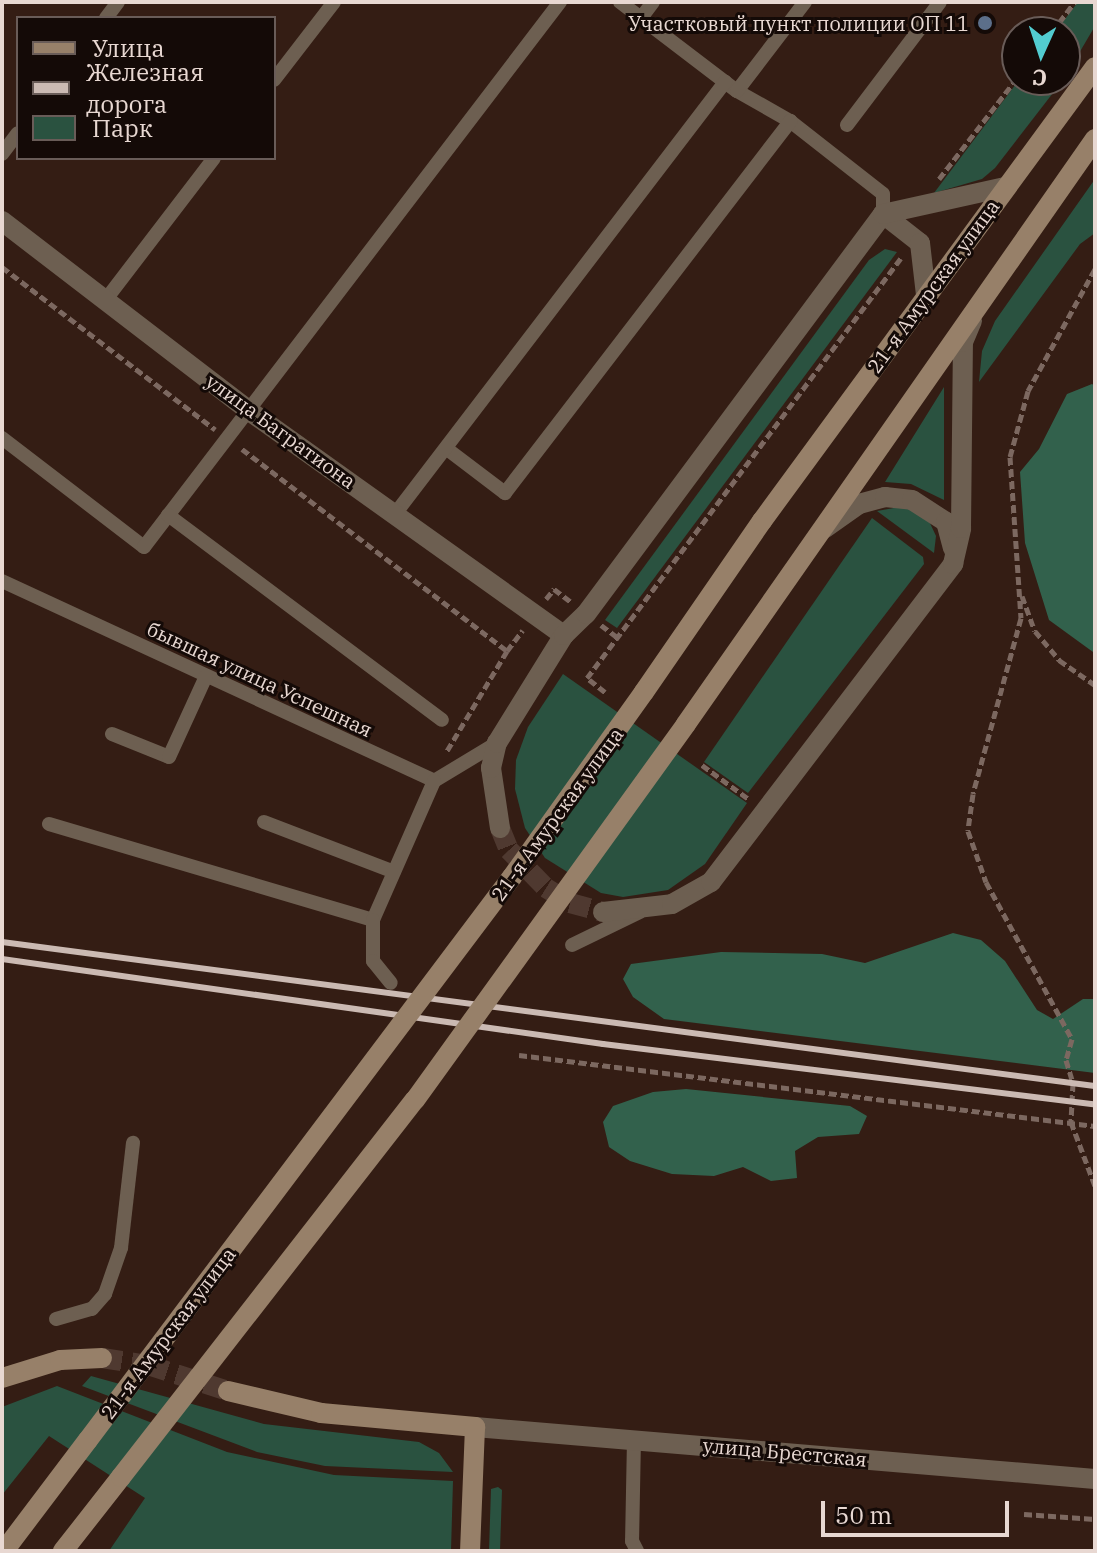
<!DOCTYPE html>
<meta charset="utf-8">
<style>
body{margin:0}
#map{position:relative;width:1097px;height:1553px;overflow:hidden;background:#341d14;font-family:"IBM Plex Serif",serif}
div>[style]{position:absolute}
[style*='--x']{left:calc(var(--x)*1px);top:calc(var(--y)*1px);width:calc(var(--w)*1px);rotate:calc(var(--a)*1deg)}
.green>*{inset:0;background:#2a5240}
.forest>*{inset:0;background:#32614c}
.tertiary-tunnel>*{height:20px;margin-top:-10px;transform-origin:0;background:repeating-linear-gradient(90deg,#4f3930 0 20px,transparent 0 30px)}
.secondary-tunnel>*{height:20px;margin-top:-10px;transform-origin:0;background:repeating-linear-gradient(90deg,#4f3930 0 20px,transparent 0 30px)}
.path>*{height:5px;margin-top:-2.5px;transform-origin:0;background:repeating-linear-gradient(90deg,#7c6860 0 8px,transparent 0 12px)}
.service>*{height:14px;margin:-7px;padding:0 7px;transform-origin:7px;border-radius:7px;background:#6d5f51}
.tertiary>*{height:20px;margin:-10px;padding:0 10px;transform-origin:10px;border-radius:10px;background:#6d5f51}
.secondary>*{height:20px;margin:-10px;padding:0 10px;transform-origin:10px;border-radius:10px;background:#978069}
.rail>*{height:6px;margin:-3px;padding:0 3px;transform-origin:3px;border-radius:3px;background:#cbbab3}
.secondary-bridge>*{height:20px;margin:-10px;padding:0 10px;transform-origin:10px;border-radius:10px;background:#978069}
.dots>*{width:22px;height:22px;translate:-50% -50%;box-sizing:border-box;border:4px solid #140a07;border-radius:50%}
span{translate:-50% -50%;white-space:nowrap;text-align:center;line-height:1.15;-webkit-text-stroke:6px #140a07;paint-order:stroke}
.poi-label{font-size:20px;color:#e8d8d2}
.right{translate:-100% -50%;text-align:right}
.street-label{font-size:20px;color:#e8d8d2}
.frame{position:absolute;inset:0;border:4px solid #e8d8d2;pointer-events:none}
.legend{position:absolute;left:16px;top:16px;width:260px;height:144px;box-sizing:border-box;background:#140a07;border:2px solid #695c58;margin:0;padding:10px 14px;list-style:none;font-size:24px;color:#e8d8d2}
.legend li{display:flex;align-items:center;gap:16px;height:40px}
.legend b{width:40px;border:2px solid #695c58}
.north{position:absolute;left:1001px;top:16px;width:80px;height:80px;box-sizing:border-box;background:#140a07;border:2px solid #695c58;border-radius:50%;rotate:183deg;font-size:22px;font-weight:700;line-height:32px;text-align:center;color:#e8d8d2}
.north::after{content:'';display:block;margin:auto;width:28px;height:36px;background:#52ccd0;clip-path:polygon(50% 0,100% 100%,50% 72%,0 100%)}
.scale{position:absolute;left:821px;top:1501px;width:188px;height:36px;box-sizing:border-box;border:4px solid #e8d8d2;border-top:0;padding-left:10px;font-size:24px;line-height:28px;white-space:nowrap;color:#e8d8d2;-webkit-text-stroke:6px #140a07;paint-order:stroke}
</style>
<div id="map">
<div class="green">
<div style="clip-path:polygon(1078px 2px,1095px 2px,1095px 26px,1065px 77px,1065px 32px,1055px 32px)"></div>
<div style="clip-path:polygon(1019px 80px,1063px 80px,995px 168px,982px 179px,934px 193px)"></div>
<div style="clip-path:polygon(1095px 179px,1095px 233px,1080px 244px,979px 382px,982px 351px,995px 321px)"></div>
<div style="clip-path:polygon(885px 249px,897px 252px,617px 628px,605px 620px,869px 260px)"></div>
<div style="clip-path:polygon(944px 387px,944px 500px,911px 484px,885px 482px)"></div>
<div style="clip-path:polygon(905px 506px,929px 521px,936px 536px,934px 553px,877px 511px)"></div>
<div style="clip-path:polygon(872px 518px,923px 557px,924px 564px,748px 793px,704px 762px)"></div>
<div style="clip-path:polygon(563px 674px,747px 803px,705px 864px,668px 890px,623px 897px,601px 893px,545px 858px,525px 828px,515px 789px,516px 760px,528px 727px)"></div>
<div style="clip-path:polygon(91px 1376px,264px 1424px,419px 1442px,439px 1453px,453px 1472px,325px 1466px,257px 1452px,82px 1386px)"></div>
<div style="clip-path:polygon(57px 1386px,227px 1452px,334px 1475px,453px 1481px,451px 1551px,109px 1551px,145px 1498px,49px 1436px,2px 1495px,2px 1407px)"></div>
<div style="clip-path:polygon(498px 1487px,502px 1490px,500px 1551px,489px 1551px,491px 1489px)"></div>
</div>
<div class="forest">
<div style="clip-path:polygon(1092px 384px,1095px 386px,1093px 652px,1049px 620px,1025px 543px,1020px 472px,1039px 449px,1067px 394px)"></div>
<div style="clip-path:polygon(953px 933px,981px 940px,1005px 961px,1037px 1010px,1053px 1019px,1083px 999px,1095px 999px,1095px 1073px,664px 1019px,633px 997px,623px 979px,631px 964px,721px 952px,822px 954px,865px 963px)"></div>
<div style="clip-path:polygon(686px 1089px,850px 1106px,867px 1116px,859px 1134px,818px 1137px,795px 1151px,797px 1178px,771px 1181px,743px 1167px,714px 1176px,672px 1174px,630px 1161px,609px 1147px,603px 1122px,613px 1106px,653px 1092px)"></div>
</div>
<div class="tertiary-tunnel">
<div style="--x:500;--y:828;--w:24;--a:68"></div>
<div style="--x:509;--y:850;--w:53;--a:45.8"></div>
<div style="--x:546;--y:888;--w:28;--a:32"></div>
<div style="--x:570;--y:903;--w:34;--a:15"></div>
</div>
<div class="secondary-tunnel">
<div style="--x:102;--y:1358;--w:47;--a:8.7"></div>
<div style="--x:148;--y:1365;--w:84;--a:18"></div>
</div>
<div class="path">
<div style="--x:1052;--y:32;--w:38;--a:-53"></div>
<div style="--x:939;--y:179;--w:128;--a:-52.3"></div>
<div style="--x:2;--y:267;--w:268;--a:37.3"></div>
<div style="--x:1095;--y:269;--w:139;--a:118.8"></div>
<div style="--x:1028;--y:391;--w:68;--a:105.3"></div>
<div style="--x:1010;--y:457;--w:161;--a:86.1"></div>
<div style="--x:1021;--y:618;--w:182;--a:105.3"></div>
<div style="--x:973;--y:794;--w:37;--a:98"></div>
<div style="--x:968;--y:831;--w:54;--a:70.6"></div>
<div style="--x:986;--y:882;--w:179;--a:61.3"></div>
<div style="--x:1072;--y:1039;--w:22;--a:106"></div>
<div style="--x:1066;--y:1060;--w:24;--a:73"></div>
<div style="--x:1073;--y:1083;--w:39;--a:93"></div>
<div style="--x:1071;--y:1122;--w:68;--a:69.4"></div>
<div style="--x:242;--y:449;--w:333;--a:37.3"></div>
<div style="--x:507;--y:651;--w:117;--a:121"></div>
<div style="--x:1022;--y:596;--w:37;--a:70"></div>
<div style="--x:1035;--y:631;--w:38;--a:50"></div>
<div style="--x:1059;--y:660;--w:44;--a:34.8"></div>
<div style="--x:546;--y:599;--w:13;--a:-51"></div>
<div style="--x:554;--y:589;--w:21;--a:37"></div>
<div style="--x:601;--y:625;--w:20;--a:37"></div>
<div style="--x:507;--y:651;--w:26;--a:-53"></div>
<div style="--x:605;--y:692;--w:23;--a:-142"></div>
<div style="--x:587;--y:678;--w:524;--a:-53.22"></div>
<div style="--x:702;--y:765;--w:59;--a:36.1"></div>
<div style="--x:519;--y:1055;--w:580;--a:7.03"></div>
<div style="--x:1024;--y:1514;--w:71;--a:4"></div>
</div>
<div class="service">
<div style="--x:620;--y:2;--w:147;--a:37.3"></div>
<div style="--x:737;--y:91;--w:61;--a:29.5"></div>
<div style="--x:790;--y:121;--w:118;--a:38.1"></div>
<div style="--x:883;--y:194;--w:20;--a:90"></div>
<div style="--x:106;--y:18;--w:20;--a:-53"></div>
<div style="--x:641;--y:18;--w:20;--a:-53"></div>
<div style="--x:274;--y:80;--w:98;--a:-52.4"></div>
<div style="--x:737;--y:91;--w:112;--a:-52.6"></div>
<div style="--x:847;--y:125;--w:154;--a:-52.9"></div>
<div style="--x:2;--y:154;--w:26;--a:-53"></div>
<div style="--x:107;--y:298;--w:176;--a:-52.6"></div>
<div style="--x:2;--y:438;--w:179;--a:37.5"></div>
<div style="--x:144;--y:547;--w:686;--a:-52.65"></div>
<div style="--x:447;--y:449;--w:73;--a:37.2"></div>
<div style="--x:505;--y:493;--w:469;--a:-52.5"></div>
<div style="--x:395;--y:514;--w:544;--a:-52.62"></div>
<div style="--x:168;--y:515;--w:342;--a:36.8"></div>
<div style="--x:2;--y:581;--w:476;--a:24.8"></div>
<div style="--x:434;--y:781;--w:74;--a:-31.1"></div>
<div style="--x:112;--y:734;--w:61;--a:22"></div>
<div style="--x:169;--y:757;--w:89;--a:-65.4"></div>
<div style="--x:264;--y:822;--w:139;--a:21"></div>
<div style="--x:49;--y:824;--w:338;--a:16.5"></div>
<div style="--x:373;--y:920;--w:152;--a:-66.3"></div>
<div style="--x:373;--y:920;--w:41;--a:90"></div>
<div style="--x:373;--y:961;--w:28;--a:51"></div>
<div style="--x:572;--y:945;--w:76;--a:-25.9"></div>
<div style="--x:56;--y:1319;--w:37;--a:-16"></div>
<div style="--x:92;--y:1309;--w:20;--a:-49"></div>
<div style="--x:105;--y:1294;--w:49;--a:-70.8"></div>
<div style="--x:121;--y:1248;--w:106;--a:-83.5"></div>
<div style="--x:634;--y:1439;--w:102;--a:91.1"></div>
<div style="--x:632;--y:1541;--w:11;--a:63"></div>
</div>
<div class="tertiary">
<div style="--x:883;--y:214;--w:47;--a:38.1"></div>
<div style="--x:920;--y:243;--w:52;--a:83.4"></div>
<div style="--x:2;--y:221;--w:310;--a:37.5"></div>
<div style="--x:248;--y:410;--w:388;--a:35.5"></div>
<div style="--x:825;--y:528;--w:42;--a:-35.2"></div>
<div style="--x:859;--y:504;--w:27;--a:-15"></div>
<div style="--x:885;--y:497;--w:27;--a:6"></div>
<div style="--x:912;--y:500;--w:40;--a:32.9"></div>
<div style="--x:946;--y:522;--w:27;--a:75"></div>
<div style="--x:500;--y:828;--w:61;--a:-98.5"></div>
<div style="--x:491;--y:768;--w:26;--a:-77"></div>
<div style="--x:497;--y:743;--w:127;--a:-58.2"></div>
<div style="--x:564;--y:635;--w:30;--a:-44"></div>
<div style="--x:586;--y:614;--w:498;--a:-53.4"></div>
<div style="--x:883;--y:214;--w:125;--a:-12.5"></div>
<div style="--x:603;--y:912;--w:69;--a:-6.6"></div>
<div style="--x:672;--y:904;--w:45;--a:-29.4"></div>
<div style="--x:711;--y:882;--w:400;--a:-52.7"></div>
<div style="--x:953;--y:564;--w:37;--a:-77"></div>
<div style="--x:961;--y:528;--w:186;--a:-89.4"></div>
<div style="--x:963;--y:342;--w:23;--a:-67"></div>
<div style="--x:475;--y:1427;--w:622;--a:4.79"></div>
</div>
<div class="secondary">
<div style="--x:644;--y:692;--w:208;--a:-55.4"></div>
<div style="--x:762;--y:521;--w:563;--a:-53.74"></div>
<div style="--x:686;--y:724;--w:714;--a:-55.04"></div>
<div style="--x:2;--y:1378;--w:61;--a:-17.2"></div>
<div style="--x:60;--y:1360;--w:42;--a:-2.7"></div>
<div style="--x:228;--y:1391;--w:96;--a:13.3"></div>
<div style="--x:321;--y:1413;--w:155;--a:5.2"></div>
<div style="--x:475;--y:1427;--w:124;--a:92.3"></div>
<div style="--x:4;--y:1551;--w:139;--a:-52.9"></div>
<div style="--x:63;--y:1551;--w:94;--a:-51.9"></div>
</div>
<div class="rail">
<div style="--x:2;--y:942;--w:1102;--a:7.51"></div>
<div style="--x:2;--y:959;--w:607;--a:8.05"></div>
<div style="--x:603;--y:1044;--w:496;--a:7"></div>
</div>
<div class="secondary-bridge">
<div style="--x:88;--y:1440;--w:705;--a:-53.02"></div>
<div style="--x:512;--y:877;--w:227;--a:-54.5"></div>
<div style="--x:121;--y:1477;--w:478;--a:-52.1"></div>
<div style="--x:415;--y:1100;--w:463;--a:-54.2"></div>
</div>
<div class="dots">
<div style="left:985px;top:23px;background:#5c6f8a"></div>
</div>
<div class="poi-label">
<span class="right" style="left:969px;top:23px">Участковый пункт полиции ОП 11</span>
</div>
<div class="street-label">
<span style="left:933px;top:286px;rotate:-54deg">21-я Амурская улица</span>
<span style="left:281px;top:431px;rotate:36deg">улица Багратиона</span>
<span style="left:260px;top:679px;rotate:25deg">бывшая улица Успешная</span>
<span style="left:557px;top:814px;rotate:-54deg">21-я Амурская улица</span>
<span style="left:168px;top:1333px;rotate:-53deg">21-я Амурская улица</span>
<span style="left:785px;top:1452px;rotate:5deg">улица Брестская</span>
</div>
<div class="frame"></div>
<ul class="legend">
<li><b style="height:10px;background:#978069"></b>Улица</li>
<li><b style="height:10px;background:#cbbab3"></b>Железная дорога</li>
<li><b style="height:22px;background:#2a5240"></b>Парк</li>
</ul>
<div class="north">С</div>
<div class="scale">50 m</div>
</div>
